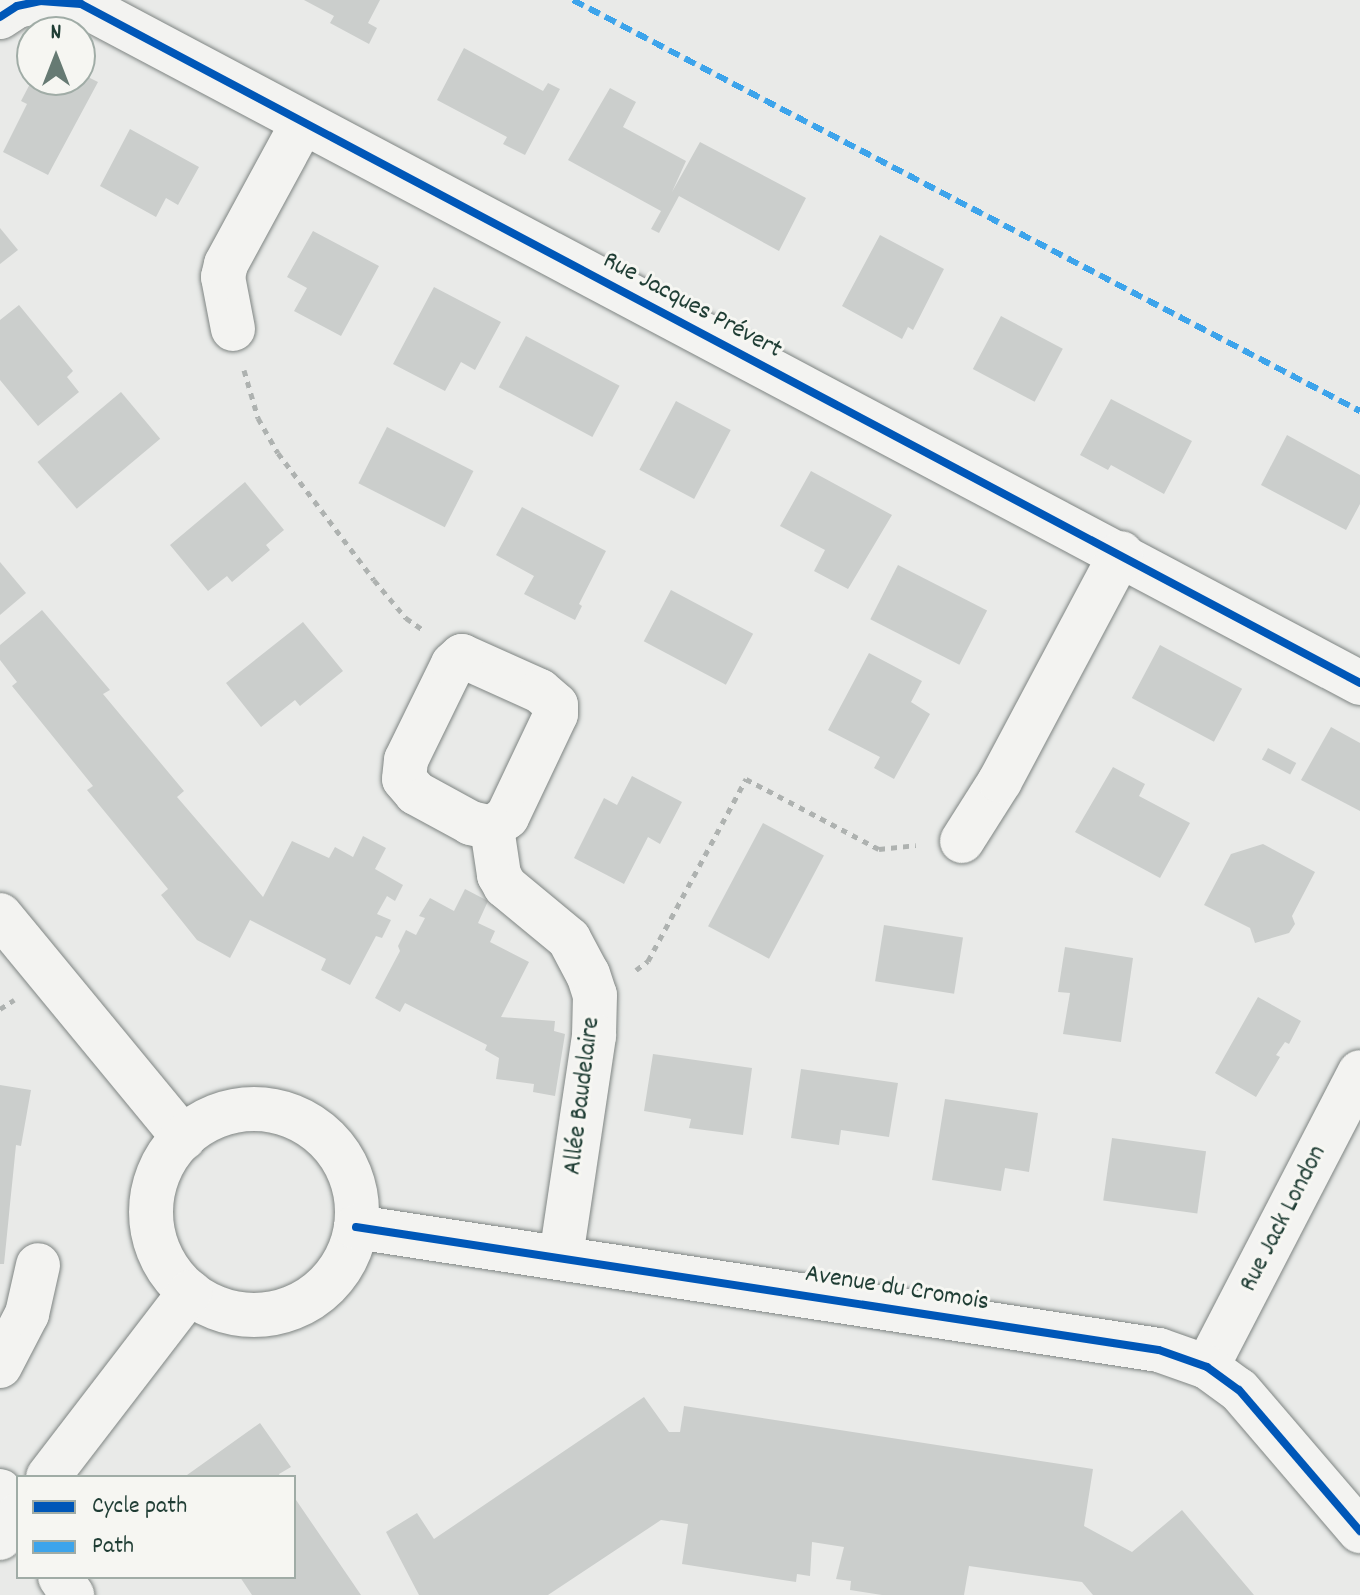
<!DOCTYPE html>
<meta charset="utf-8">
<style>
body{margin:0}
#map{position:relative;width:1360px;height:1595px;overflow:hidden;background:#e9eae8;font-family:Dekko,sans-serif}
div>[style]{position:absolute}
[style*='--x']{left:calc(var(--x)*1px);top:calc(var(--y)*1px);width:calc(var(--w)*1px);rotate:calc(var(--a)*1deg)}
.building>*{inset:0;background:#cbcecc;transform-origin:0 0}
.path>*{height:5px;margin-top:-2.5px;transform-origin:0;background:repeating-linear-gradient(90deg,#aeb2b0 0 6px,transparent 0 12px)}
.roads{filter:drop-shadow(0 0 2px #7f8583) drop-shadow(0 0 2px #7f8583)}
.street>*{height:44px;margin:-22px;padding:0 22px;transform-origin:22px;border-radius:22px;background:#f3f3f1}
.secondary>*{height:44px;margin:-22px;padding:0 22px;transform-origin:22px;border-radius:22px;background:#f3f3f1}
.secondary>.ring{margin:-22px;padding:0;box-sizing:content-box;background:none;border:44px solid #f3f3f1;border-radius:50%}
.quiet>*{height:6px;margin-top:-3px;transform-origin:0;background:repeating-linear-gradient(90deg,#3da4eb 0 12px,transparent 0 18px)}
.cycleway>*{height:8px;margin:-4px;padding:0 4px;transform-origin:4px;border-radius:4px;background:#0057b8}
span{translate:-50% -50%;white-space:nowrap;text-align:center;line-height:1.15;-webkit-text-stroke:6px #f6f6f2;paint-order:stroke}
.street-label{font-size:26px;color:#1f3d34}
.legend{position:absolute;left:16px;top:1475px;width:280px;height:104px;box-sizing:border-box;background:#f6f6f2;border:2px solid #a0aca6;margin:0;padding:10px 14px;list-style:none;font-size:24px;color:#1f3d34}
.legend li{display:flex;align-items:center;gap:16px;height:40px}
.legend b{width:40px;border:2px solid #a0aca6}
.north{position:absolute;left:16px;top:16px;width:80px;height:80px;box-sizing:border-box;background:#f6f6f2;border:2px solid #a0aca6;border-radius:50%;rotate:0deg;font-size:22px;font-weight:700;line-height:32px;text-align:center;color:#1f3d34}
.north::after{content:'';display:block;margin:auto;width:28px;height:36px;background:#667a73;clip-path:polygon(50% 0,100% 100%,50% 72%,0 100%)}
</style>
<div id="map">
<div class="building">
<div style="clip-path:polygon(304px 0,380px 0,368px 23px,377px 28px,369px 44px,330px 23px,334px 16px)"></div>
<div style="clip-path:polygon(464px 48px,543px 91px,548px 83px,560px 89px,525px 155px,503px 144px,507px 137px,437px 100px)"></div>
<div style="clip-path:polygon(80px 73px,98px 82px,48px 175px,3px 152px,27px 104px,21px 101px,32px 80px,80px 80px)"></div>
<div style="clip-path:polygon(610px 88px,636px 102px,623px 127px,686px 161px,672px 192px,700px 142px,806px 198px,779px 251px,679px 196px,659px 233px,651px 229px,661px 211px,568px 160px)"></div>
<div style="clip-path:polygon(130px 129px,199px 167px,178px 205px,166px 198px,156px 217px,100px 186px)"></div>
<div style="clip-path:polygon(0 228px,18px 250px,0 264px)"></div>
<div style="clip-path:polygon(313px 231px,379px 266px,341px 336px,294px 311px,307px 288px,287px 277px)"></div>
<div style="clip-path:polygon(880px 235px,944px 269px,913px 330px,908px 327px,902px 339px,842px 306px)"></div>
<div style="clip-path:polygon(434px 287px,501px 322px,475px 370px,461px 362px,445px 391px,393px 364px)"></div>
<div style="clip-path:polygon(19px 305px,73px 371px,67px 377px,79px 392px,38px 426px,0 380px,0 320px)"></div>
<div style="left:1001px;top:316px;width:70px;height:60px;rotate:28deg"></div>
<div style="left:526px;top:336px;width:106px;height:58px;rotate:28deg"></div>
<div style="left:121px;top:392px;width:61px;height:109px;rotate:50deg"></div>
<div style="clip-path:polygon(1111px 399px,1192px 441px,1164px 494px,1111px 465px,1108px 470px,1080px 455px)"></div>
<div style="left:676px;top:401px;width:62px;height:78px;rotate:28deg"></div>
<div style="left:387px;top:427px;width:97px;height:63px;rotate:27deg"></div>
<div style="clip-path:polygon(1287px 435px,1360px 475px,1360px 504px,1346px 530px,1261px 485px)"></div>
<div style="clip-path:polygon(811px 471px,892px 515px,848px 589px,814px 571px,825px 550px,780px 526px)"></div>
<div style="clip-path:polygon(245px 482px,284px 530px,266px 545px,270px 550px,232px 582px,227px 576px,208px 591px,170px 545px)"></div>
<div style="clip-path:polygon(522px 507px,606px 551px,579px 604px,582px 606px,575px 620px,524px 594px,534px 576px,496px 555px)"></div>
<div style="clip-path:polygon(0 562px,26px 593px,0 615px)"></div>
<div style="left:898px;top:565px;width:100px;height:61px;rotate:27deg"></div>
<div style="left:671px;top:590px;width:93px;height:58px;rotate:28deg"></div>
<div style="clip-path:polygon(42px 610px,110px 690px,103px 694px,184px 791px,177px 797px,263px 897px,292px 841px,329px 858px,335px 847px,353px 857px,363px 836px,386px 848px,375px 869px,403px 885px,395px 901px,387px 896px,377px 914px,391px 920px,382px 938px,376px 936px,350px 985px,321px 970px,326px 959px,250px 920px,230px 958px,197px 940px,161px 895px,168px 889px,87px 790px,93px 786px,12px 686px,17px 682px,0 660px,0 645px)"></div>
<div style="clip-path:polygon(303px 622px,343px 671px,300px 706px,295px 700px,261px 727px,226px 683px)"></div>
<div style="left:1160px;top:645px;width:93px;height:60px;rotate:28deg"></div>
<div style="clip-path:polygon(869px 653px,922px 681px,911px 702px,930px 714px,894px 779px,874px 768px,880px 757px,828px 730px)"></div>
<div style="clip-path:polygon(1331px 727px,1360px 743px,1360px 811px,1301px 780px)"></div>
<div style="left:1268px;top:748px;width:32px;height:13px;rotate:28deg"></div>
<div style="clip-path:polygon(1113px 767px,1145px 784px,1139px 796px,1190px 823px,1160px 878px,1075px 832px)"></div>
<div style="clip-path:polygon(632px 776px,682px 802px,660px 844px,648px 837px,624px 884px,574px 858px,604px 798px,617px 805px)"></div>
<div style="left:763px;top:823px;width:69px;height:117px;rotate:28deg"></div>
<div style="clip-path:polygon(1263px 844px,1315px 872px,1292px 916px,1295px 924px,1289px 933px,1255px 943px,1250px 928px,1204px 905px,1231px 854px)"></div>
<div style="clip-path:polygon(465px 889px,488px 901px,478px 923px,495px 931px,490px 942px,529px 962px,501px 1017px,555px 1021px,554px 1031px,565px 1034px,555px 1096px,533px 1092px,534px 1084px,496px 1079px,499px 1058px,485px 1050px,487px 1045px,405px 1003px,400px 1012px,375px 998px,400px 951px,398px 946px,406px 930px,416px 935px,425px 918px,419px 916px,430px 898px,454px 911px)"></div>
<div style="left:884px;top:925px;width:80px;height:57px;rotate:9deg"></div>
<div style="clip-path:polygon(1065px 947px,1133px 958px,1121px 1042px,1063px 1034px,1070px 993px,1058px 992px)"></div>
<div style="clip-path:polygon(1258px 997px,1301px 1021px,1289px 1044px,1285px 1042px,1276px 1055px,1280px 1057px,1256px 1097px,1215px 1073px)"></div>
<div style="clip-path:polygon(653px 1054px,752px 1068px,743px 1135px,689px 1128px,691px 1119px,644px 1111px)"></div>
<div style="clip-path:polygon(801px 1069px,898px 1083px,889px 1137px,841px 1130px,839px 1145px,791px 1138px)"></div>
<div style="clip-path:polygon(0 1085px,31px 1090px,21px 1146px,16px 1145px,4px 1264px,0 1264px)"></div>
<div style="clip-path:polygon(945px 1099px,1038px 1113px,1029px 1172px,1005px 1168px,1001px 1191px,932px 1180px)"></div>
<div style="left:1112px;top:1138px;width:95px;height:63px;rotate:8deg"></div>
<div style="clip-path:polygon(644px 1397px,669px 1432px,680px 1432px,684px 1406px,1093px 1469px,1084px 1526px,1132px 1552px,1182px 1510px,1254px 1595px,1093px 1595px,1082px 1582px,969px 1566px,964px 1595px,882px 1595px,850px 1590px,851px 1581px,836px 1579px,844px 1547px,812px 1542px,810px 1576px,797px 1574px,796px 1582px,682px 1564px,688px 1524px,661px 1520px,548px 1595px,419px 1595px,386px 1532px,417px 1513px,434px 1539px)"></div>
<div style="clip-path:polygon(260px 1423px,291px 1467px,279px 1474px,280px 1477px,187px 1475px)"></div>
<div style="clip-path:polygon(294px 1497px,361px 1595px,252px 1595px,240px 1577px,294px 1577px)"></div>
</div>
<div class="path">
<div style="--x:244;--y:370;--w:50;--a:73.7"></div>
<div style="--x:258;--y:418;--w:40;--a:60.3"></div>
<div style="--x:278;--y:453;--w:159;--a:52.9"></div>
<div style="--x:374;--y:580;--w:50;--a:49.9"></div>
<div style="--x:406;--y:618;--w:19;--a:35"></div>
<div style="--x:636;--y:970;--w:15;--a:-37"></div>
<div style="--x:648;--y:961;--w:207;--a:-61.7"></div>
<div style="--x:746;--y:779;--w:150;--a:27.8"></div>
<div style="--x:879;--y:849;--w:37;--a:-6"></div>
<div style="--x:0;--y:1009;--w:17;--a:-33"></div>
</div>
<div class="roads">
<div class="street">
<div style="--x:0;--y:17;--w:20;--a:-33"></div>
<div style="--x:17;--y:6;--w:24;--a:-12"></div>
<div style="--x:40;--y:1;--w:41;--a:4.2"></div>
<div style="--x:81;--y:4;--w:1448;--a:27.96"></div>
<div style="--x:233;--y:329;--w:53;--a:-100.9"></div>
<div style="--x:223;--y:277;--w:13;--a:-77"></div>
<div style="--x:226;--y:264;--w:159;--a:-61.5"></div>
<div style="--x:462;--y:656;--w:85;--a:24.2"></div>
<div style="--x:540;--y:691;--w:21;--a:41"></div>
<div style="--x:556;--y:705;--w:9;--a:90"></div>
<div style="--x:556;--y:714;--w:114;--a:115.4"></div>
<div style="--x:507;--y:817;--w:19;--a:144"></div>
<div style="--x:492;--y:828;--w:22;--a:-167"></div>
<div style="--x:471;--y:823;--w:63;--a:-151.4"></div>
<div style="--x:416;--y:793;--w:18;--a:-131"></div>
<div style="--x:404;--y:779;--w:19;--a:-84"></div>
<div style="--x:406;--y:760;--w:107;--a:-63.9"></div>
<div style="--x:453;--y:664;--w:12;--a:-42"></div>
<div style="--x:492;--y:828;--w:48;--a:81.5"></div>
<div style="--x:499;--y:875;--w:13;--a:61"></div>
<div style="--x:505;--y:886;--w:83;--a:39.6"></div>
<div style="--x:569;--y:939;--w:40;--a:62"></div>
<div style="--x:588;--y:974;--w:22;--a:72"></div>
<div style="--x:595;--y:995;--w:41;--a:91.4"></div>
<div style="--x:594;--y:1036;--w:224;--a:98.5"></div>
<div style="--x:962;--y:841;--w:71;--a:-57.7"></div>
<div style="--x:1000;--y:781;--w:258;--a:-62"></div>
<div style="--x:0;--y:1366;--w:59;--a:-62.6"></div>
<div style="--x:27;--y:1314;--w:50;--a:-77.3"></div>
<div style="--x:1207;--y:1367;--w:332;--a:-62.6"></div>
<div style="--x:0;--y:1491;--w:29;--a:52"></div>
<div style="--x:60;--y:1577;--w:22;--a:56"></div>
</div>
<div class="secondary">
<div style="--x:0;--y:915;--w:289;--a:50.5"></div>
<div class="ring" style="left:151px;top:1109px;width:162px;height:162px"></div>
<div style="--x:356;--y:1227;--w:812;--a:8.71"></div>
<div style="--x:1159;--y:1350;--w:51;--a:19.5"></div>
<div style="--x:1207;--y:1367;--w:39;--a:36"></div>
<div style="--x:1239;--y:1390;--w:186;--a:49.4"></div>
<div style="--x:48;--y:1477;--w:233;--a:-52.5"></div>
<div style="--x:0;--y:1538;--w:29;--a:-52"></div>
</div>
</div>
<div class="quiet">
<div style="--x:573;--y:0;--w:888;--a:27.58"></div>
</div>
<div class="cycleway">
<div style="--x:0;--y:17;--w:20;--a:-33"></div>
<div style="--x:17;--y:6;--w:24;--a:-12"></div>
<div style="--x:40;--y:1;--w:41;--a:4.2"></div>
<div style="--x:81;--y:4;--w:1448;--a:27.96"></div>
<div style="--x:356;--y:1227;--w:812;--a:8.71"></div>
<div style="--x:1159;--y:1350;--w:51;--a:19.5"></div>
<div style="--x:1207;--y:1367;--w:39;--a:36"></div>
<div style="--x:1239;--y:1390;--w:186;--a:49.4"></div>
</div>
<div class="street-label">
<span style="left:692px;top:306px;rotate:28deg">Rue Jacques Prévert</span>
<span style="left:583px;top:1096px;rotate:-83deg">Allée Baudelaire</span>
<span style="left:1284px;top:1219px;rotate:-63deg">Rue Jack London</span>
<span style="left:897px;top:1289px;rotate:9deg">Avenue du Cromois</span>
</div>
<ul class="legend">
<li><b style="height:10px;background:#0057b8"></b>Cycle path</li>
<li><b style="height:10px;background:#3da4eb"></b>Path</li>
</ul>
<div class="north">N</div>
</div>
